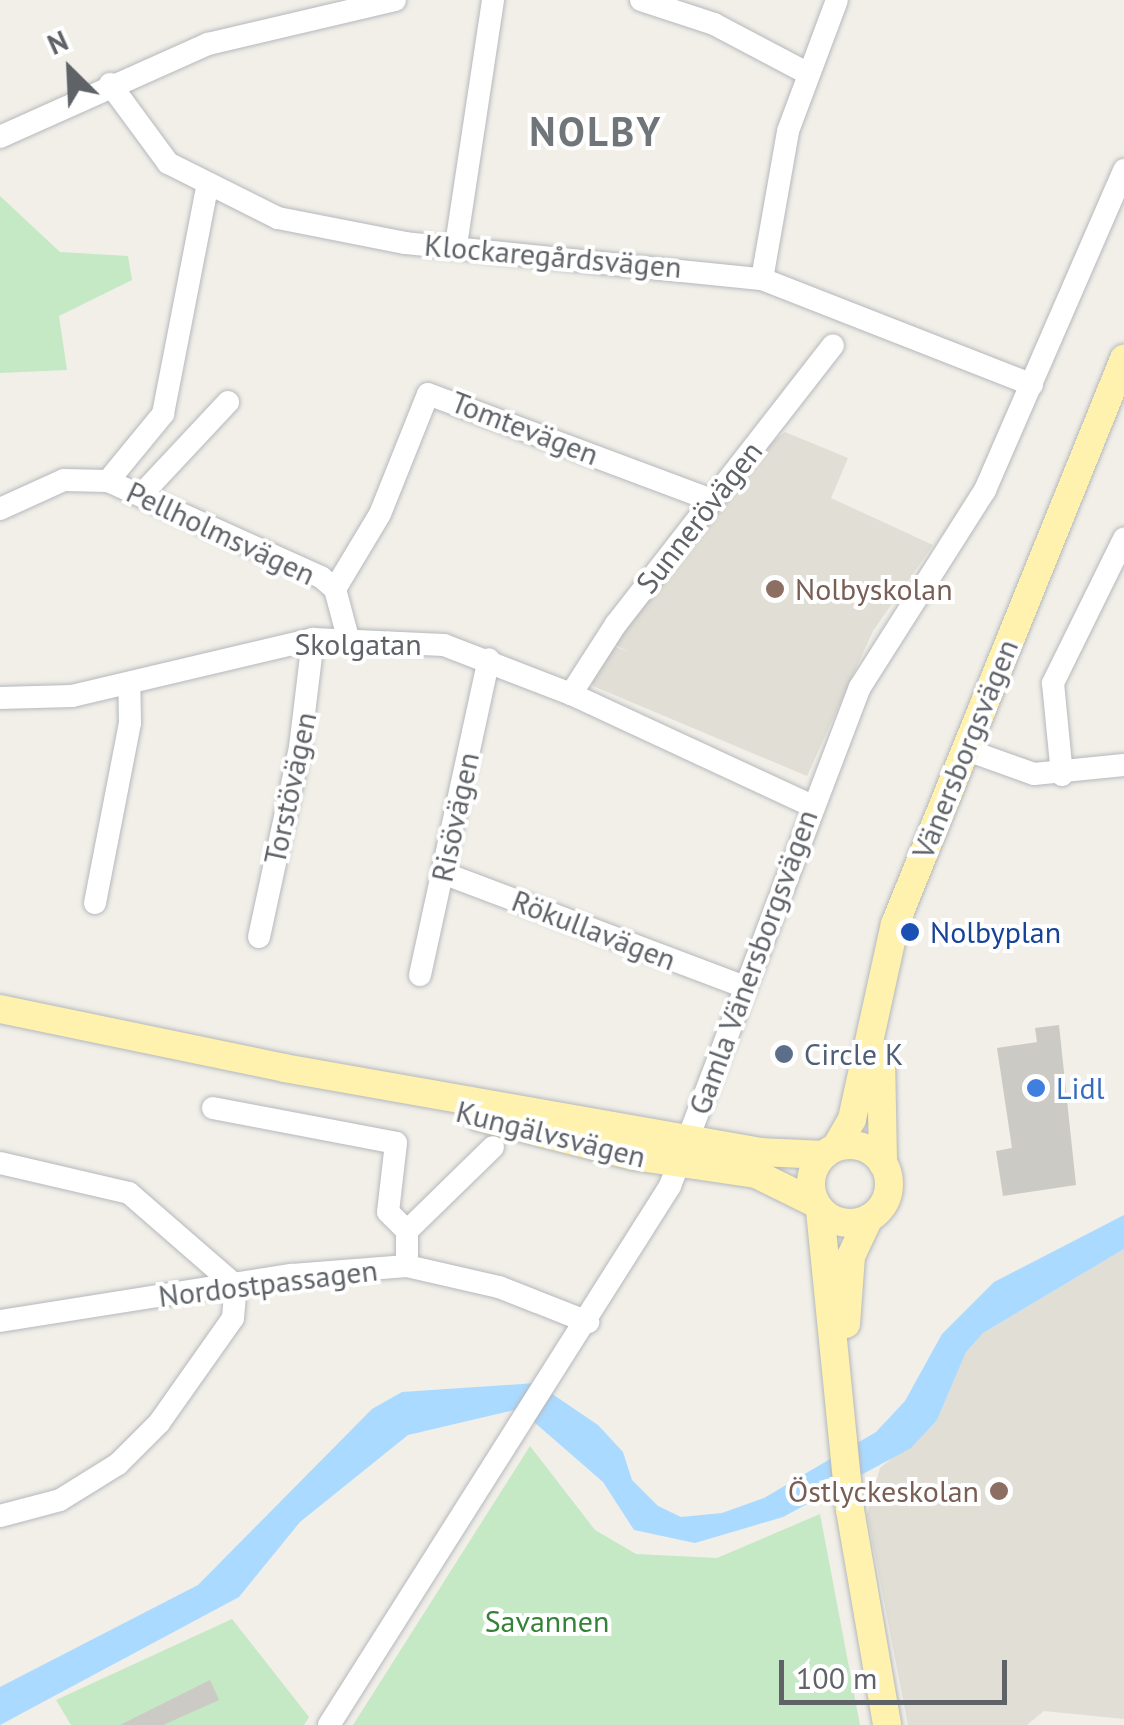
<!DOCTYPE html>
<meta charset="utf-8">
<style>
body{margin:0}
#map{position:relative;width:1124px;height:1725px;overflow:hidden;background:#f1efe8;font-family:"PT Sans",sans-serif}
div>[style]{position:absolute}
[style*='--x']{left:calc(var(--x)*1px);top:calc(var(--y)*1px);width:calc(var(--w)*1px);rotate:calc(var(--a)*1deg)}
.education>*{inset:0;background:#e1ded6}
.green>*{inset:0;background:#c5e8c5}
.water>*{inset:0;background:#aadaff}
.building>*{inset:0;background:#cccac5}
.roads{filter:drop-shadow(0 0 2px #b5b8bc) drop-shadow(0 0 2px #b5b8bc)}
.minor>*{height:22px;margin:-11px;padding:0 11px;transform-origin:11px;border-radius:11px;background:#fff}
.major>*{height:28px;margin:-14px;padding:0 14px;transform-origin:14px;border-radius:14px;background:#fff2af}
.major>.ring{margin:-14px;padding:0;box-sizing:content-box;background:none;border:28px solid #fff2af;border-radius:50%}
.dots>*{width:28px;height:28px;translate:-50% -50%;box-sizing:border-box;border:5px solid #fff;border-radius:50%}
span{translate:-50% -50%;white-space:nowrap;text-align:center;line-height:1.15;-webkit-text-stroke:8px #fff;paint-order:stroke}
.street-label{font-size:30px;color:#5f6368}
.education-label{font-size:30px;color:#785e54}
.left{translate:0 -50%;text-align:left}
.right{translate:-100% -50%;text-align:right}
.transit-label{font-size:30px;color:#164399}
.service-label{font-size:30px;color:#4e5e75}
.shop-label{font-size:30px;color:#366cbe}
.park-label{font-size:30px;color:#348238}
.district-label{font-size:40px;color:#70757a;font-weight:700;letter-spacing:2.5px}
.north{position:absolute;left:20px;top:20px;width:100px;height:100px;-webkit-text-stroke:8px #fff;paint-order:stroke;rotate:336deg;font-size:28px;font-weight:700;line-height:40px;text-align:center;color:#5f6368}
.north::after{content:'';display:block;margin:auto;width:35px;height:45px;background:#5f6368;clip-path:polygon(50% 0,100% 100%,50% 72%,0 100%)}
.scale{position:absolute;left:779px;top:1660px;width:228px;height:45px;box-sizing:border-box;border:5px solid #5f6368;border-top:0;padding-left:12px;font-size:30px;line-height:35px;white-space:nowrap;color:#5f6368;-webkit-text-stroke:8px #fff;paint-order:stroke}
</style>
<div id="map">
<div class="education">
<div style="clip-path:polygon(785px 432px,848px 458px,831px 498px,933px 545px,873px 631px,807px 776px,593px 686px,591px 677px,611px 645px,629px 652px,613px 644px,751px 459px)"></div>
<div style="clip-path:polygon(1124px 1249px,1124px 1719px,1044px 1711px,1027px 1725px,908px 1725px,867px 1514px,880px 1468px,937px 1420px,966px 1351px,983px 1333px)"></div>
</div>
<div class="green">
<div style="clip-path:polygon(0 196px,60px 252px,128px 256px,132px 280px,59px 316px,67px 370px,0 373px)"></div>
<div style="clip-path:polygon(530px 1446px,595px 1530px,636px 1554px,717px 1558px,820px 1514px,860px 1725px,353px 1725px)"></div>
<div style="clip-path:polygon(232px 1619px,309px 1717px,304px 1725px,71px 1725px,56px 1700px)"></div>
</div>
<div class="water">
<div style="clip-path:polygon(1124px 1215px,1124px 1249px,983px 1333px,966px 1352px,937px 1420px,911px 1448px,783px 1517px,695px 1543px,634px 1530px,603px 1482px,519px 1409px,408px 1435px,300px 1522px,239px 1597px,0 1725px,0 1687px,198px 1585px,372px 1409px,402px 1392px,536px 1383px,598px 1425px,623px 1452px,632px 1480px,658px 1506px,681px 1517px,722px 1513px,764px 1498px,876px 1432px,905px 1401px,942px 1334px,994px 1282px)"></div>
</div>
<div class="building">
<div style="clip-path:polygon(1059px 1025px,1076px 1185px,1003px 1196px,996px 1151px,1012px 1148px,997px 1048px,1037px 1042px,1035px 1028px)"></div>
<div style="clip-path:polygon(210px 1680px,219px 1700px,163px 1725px,120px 1725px)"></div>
</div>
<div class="roads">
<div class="minor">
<div style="--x:641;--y:0;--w:77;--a:18.2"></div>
<div style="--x:714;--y:24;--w:105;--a:27.8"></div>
<div style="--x:110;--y:84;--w:98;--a:53.7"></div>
<div style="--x:168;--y:163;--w:123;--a:26.6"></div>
<div style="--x:278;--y:218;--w:129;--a:11.1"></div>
<div style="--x:405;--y:243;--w:359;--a:5.8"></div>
<div style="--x:762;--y:279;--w:290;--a:21.4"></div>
<div style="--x:0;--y:137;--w:228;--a:-24.1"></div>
<div style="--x:208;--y:44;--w:192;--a:-13.2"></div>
<div style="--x:456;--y:245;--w:248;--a:-81.4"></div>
<div style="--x:762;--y:279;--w:150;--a:-80"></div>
<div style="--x:788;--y:131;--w:140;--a:-69.5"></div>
<div style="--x:108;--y:481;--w:87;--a:-50.6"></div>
<div style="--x:163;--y:414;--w:230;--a:-79"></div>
<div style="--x:142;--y:494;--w:126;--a:-46.9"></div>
<div style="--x:0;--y:509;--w:70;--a:-24.4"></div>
<div style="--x:64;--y:480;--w:44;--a:1.3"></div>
<div style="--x:108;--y:481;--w:234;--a:24.3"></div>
<div style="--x:321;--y:577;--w:18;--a:41"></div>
<div style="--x:335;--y:589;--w:51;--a:75.1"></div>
<div style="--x:335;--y:589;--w:87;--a:-59"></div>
<div style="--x:380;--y:514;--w:129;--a:-68.2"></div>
<div style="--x:428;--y:394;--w:303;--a:20.5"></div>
<div style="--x:571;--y:694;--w:83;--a:-57.3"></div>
<div style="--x:616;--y:624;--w:353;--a:-52.1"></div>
<div style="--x:0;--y:698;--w:72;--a:-1.6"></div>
<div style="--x:72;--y:696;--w:248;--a:-13.3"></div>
<div style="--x:313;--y:639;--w:131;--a:2.6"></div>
<div style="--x:444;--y:645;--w:136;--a:21.1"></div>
<div style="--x:571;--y:694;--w:264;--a:24.9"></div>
<div style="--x:964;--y:749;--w:74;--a:19.7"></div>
<div style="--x:1034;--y:774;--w:90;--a:-5.7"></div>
<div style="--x:1062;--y:775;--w:92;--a:-95.6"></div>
<div style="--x:1053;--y:683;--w:161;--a:-63.8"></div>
<div style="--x:443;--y:873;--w:323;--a:20.7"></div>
<div style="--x:95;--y:903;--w:183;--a:-79"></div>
<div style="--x:130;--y:723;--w:39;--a:-91"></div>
<div style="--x:259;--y:937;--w:194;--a:-77.8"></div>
<div style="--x:300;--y:747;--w:109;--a:-83.1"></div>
<div style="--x:420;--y:975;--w:323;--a:-77.7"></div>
<div style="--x:213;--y:1108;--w:186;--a:10.8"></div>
<div style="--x:396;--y:1143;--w:69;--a:96.6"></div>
<div style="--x:388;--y:1212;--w:27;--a:45"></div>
<div style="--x:407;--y:1231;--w:35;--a:90"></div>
<div style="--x:0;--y:1163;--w:132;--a:13.1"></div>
<div style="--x:129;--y:1193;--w:142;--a:41"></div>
<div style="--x:407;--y:1231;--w:120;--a:-44.3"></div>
<div style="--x:0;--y:1321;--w:296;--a:-9"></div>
<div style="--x:292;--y:1275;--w:115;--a:-4.5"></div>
<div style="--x:407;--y:1266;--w:94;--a:12.9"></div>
<div style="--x:499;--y:1287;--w:96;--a:21.5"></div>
<div style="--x:0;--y:1516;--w:62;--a:-14.9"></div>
<div style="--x:60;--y:1500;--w:68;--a:-31.8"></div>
<div style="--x:118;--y:1464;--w:58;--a:-45"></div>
<div style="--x:159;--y:1423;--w:128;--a:-54.8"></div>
<div style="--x:233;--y:1318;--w:32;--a:-85"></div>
<div style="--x:329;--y:1725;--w:638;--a:-57.68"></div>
<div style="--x:670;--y:1186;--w:534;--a:-69.16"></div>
<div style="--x:860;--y:687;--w:233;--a:-57.6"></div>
<div style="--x:985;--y:490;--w:349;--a:-66.5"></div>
</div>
<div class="major">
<div style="--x:0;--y:1009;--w:290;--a:11.7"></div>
<div style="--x:284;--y:1068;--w:483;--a:10"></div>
<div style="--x:760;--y:1152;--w:64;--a:2.7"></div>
<div style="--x:881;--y:1057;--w:107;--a:88.9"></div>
<div style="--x:479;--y:1117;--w:159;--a:14.2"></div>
<div style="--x:633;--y:1156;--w:124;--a:8.3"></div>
<div style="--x:756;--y:1174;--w:66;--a:26.2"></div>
<div class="ring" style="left:811px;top:1145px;width:50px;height:50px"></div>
<div style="--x:836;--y:1147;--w:32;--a:-60"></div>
<div style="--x:852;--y:1119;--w:200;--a:-77.6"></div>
<div style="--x:895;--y:924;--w:610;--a:-67.94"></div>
<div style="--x:820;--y:1210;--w:301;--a:84.3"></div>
<div style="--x:850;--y:1510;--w:218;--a:80.2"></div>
<div style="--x:846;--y:1324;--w:68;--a:-85.8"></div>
<div style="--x:851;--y:1256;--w:42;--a:-64.7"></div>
</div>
</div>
<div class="dots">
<div style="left:775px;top:589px;background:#8d6e63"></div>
<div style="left:910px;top:932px;background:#1a4fb4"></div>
<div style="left:784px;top:1054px;background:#5c6f8a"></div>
<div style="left:1036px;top:1088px;background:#3f7fe0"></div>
<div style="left:999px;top:1491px;background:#8d6e63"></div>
</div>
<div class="street-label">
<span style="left:553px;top:256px;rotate:5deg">Klockaregårdsvägen</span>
<span style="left:525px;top:428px;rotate:21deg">Tomtevägen</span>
<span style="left:699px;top:517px;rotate:-52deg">Sunnerövägen</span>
<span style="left:221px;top:533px;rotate:25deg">Pellholmsvägen</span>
<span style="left:358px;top:644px">Skolgatan</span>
<span style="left:965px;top:749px;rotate:-68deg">Vänersborgsvägen</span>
<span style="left:290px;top:788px;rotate:-78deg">Torstövägen</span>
<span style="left:455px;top:817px;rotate:-78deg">Risövägen</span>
<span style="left:594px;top:930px;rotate:21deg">Rökullavägen</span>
<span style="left:753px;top:962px;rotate:-70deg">Gamla Vänersborgsvägen</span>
<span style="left:551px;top:1134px;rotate:14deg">Kungälvsvägen</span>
<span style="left:268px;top:1283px;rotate:-7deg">Nordostpassagen</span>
</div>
<div class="education-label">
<span class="left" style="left:795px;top:589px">Nolbyskolan</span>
<span class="right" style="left:979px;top:1491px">Östlyckeskolan</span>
</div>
<div class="transit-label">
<span class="left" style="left:930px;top:932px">Nolbyplan</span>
</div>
<div class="service-label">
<span class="left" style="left:804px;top:1054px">Circle K</span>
</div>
<div class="shop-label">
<span class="left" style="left:1056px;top:1088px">Lidl</span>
</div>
<div class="park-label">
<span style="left:547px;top:1621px">Savannen</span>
</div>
<div class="district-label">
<span style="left:596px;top:131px">NOLBY</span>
</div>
<div class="north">N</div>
<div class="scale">100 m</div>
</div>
